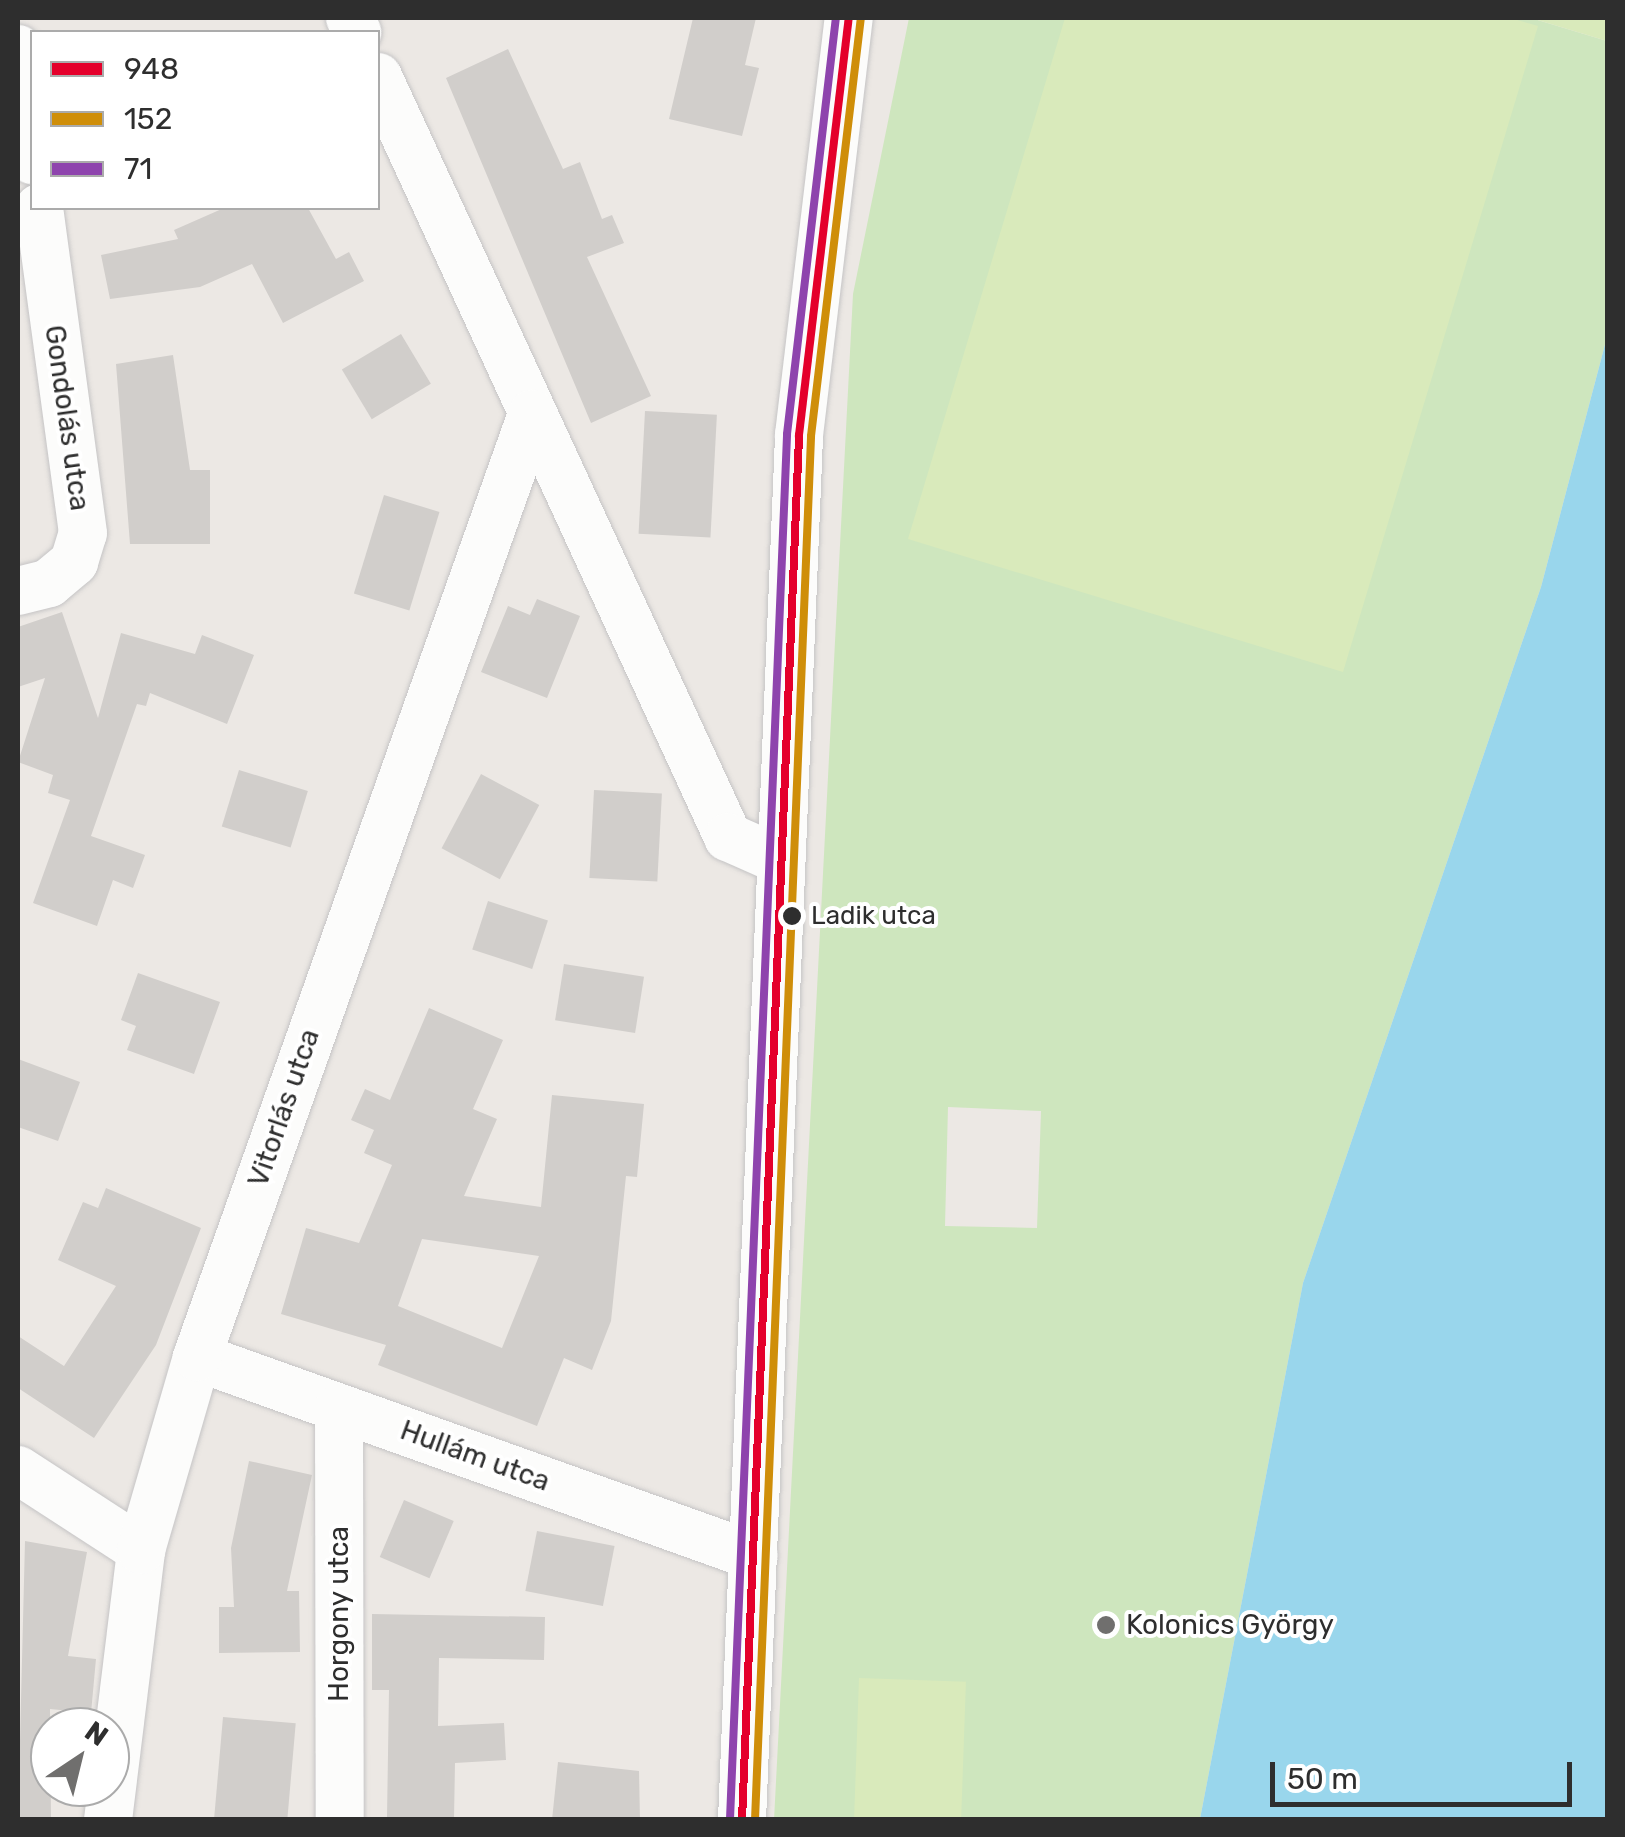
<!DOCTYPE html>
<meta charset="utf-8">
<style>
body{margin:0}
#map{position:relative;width:1625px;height:1837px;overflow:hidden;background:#ece8e4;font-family:Rubik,sans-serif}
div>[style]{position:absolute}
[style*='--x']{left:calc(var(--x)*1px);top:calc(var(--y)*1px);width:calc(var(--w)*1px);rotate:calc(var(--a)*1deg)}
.green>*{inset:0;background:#cee6be}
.pitch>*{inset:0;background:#d9eabb;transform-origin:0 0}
.water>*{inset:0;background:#99d6ec}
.building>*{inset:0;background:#d1cecb;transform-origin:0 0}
.roads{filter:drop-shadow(0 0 2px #c5c4c5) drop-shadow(0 0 2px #c5c4c5)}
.minor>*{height:48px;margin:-24px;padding:0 24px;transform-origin:24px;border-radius:24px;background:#fcfcfb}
.bus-1>*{height:8px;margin:-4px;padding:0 4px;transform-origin:4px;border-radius:4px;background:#e4002b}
.bus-2>*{height:8px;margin:-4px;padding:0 4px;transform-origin:4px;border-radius:4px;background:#cf8e09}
.bus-3>*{height:8px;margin:-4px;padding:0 4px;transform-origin:4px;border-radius:4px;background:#8e44ad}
.dots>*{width:28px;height:28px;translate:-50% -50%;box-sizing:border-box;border:5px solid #fff;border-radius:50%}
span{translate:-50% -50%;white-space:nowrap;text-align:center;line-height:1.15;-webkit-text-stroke:8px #fff;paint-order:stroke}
.bus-label{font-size:26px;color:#2e2e2e}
.left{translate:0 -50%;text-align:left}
.street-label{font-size:28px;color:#2e2e2e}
.poi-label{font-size:28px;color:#2e2e2e}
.frame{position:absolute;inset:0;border:20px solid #2e2e2e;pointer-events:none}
.legend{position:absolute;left:30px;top:30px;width:350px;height:180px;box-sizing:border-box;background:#fff;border:2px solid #ababab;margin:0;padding:12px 18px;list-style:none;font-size:30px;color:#2e2e2e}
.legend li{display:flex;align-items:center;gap:20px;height:50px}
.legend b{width:50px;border:2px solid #ababab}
.north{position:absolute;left:30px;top:1707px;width:100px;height:100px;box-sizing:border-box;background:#fff;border:2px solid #ababab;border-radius:50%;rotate:35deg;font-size:28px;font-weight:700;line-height:40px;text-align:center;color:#2e2e2e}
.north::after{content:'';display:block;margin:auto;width:35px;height:45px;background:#706f6e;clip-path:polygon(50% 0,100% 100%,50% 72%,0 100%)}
.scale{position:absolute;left:1270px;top:1762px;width:302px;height:45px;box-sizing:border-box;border:5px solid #2e2e2e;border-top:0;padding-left:12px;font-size:30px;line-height:35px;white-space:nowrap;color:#2e2e2e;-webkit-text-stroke:8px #fff;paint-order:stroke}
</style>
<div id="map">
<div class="green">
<div style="clip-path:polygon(evenodd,909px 18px,1531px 18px,1607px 41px,1607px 337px,1541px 587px,1303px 1283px,1200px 1819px,774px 1820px,853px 294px,909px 18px,948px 1107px,1041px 1111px,1037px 1228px,945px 1226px,948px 1107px)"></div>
</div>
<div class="pitch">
<div style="clip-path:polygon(1065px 18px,1510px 18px,1538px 26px,1343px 672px,908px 539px)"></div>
<div style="clip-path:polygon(1531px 18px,1607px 18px,1607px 41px,1541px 21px)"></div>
<div style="left:859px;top:1678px;width:107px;height:141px;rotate:2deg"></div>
</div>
<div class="water">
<div style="clip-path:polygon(1607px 337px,1607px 1819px,1200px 1819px,1303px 1283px,1541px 587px)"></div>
</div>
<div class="building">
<div style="clip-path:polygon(693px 18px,756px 18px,745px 65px,759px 68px,742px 136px,669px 119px)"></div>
<div style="clip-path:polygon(508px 49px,563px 169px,580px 162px,602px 219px,612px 215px,624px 243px,587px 257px,651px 396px,591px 423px,446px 78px)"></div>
<div style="clip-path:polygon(224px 208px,308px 208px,336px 259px,349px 252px,364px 281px,283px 323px,252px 264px,200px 287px,110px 299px,101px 255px,178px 239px,174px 230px)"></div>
<div style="left:401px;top:334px;width:58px;height:69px;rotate:59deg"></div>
<div style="clip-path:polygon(173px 355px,190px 470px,210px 470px,210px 544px,130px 544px,116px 364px)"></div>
<div style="left:645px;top:411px;width:72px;height:123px;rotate:3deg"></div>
<div style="left:384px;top:495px;width:58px;height:103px;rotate:17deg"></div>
<div style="clip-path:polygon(537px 599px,580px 616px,547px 698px,481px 672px,508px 606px,530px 615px)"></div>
<div style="clip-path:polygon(62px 612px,98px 718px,121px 633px,195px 654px,202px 635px,254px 655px,227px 724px,150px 693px,146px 706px,137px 704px,91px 836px,145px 855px,133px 888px,113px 880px,97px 926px,33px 903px,70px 800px,48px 793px,53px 775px,18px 762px,45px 678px,18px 687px,18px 627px)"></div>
<div style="left:239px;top:770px;width:72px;height:59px;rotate:17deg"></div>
<div style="left:481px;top:774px;width:66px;height:84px;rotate:28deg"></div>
<div style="left:594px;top:790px;width:68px;height:88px;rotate:3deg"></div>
<div style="left:488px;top:901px;width:63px;height:51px;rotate:18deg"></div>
<div style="left:564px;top:964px;width:81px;height:57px;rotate:9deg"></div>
<div style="clip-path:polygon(138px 973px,220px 1002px,194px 1074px,127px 1050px,136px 1026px,121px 1020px)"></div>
<div style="clip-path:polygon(evenodd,429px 1008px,503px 1040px,473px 1109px,497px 1119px,464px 1196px,541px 1207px,552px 1095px,644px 1104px,637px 1177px,626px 1176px,611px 1321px,592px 1370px,564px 1358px,537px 1426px,378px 1365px,386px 1345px,281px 1314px,306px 1228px,359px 1243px,392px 1165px,364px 1153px,374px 1130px,351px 1120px,365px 1089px,390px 1100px,429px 1008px,422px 1239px,539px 1256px,502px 1348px,398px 1306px,422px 1239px)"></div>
<div style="clip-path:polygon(18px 1059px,80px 1082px,58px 1141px,18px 1127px)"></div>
<div style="clip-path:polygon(106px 1188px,201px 1228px,156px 1345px,94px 1438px,18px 1388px,18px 1336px,64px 1366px,116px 1286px,58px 1260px,83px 1202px,98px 1208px)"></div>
<div style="clip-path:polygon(249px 1461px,312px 1475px,287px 1591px,299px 1591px,300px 1652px,219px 1653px,219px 1607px,234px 1607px,231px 1548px)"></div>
<div style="left:404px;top:1500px;width:54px;height:62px;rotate:23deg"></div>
<div style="left:537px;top:1531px;width:79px;height:61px;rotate:11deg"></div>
<div style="clip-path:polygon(25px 1541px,87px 1552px,68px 1656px,96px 1659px,91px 1713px,50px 1709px,51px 1820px,18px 1820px)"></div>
<div style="clip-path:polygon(372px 1614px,545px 1617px,544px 1660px,439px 1658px,438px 1726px,504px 1723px,506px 1760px,455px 1763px,454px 1819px,387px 1817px,389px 1690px,372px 1690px)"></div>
<div style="left:223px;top:1717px;width:73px;height:103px;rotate:5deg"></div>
<div style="clip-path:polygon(558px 1762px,639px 1771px,640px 1820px,552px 1820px)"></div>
</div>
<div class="roads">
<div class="minor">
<div style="--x:350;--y:18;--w:16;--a:63"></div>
<div style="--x:18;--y:49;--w:112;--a:82.8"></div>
<div style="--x:378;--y:77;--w:837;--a:65.27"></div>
<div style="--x:728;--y:837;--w:57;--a:23.9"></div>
<div style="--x:18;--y:591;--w:32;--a:-14"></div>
<div style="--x:49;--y:583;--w:33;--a:-40"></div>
<div style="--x:74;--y:562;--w:30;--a:-73"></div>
<div style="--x:83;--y:533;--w:328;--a:-97.7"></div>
<div style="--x:197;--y:1357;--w:591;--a:19.66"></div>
<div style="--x:339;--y:1408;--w:412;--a:89.9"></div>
<div style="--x:18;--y:1470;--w:147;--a:33"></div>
<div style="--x:108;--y:1820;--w:272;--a:-83"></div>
<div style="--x:141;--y:1550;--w:201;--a:-73.8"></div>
<div style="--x:197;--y:1357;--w:1001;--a:-70.44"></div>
<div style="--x:742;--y:1820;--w:1386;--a:-87.64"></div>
<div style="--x:799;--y:435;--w:420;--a:-83.2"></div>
</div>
</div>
<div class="bus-1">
<div style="--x:742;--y:1820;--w:1386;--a:-87.64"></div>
<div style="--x:799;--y:435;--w:420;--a:-83.2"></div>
</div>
<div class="bus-2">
<div style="--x:755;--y:1820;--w:1385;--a:-87.68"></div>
<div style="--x:811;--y:436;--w:420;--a:-83.2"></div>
</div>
<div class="bus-3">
<div style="--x:730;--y:1819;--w:1386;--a:-87.64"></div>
<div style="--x:787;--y:434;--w:419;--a:-83.3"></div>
</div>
<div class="dots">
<div style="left:792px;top:916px;background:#2e2e2e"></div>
<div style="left:1106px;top:1625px;background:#706f6e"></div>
</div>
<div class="bus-label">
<span class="left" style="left:811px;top:916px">Ladik utca</span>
</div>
<div class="street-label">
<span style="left:67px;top:418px;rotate:82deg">Gondolás utca</span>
<span style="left:284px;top:1108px;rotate:-71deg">Vitorlás utca</span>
<span style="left:475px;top:1456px;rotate:20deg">Hullám utca</span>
<span style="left:339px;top:1614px;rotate:-90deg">Horgony utca</span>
</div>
<div class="poi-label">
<span class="left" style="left:1126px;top:1625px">Kolonics György</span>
</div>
<div class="frame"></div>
<ul class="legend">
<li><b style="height:12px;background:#e4002b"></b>948</li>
<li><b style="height:12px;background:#cf8e09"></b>152</li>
<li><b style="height:12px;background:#8e44ad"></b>71</li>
</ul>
<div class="north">N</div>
<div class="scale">50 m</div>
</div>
